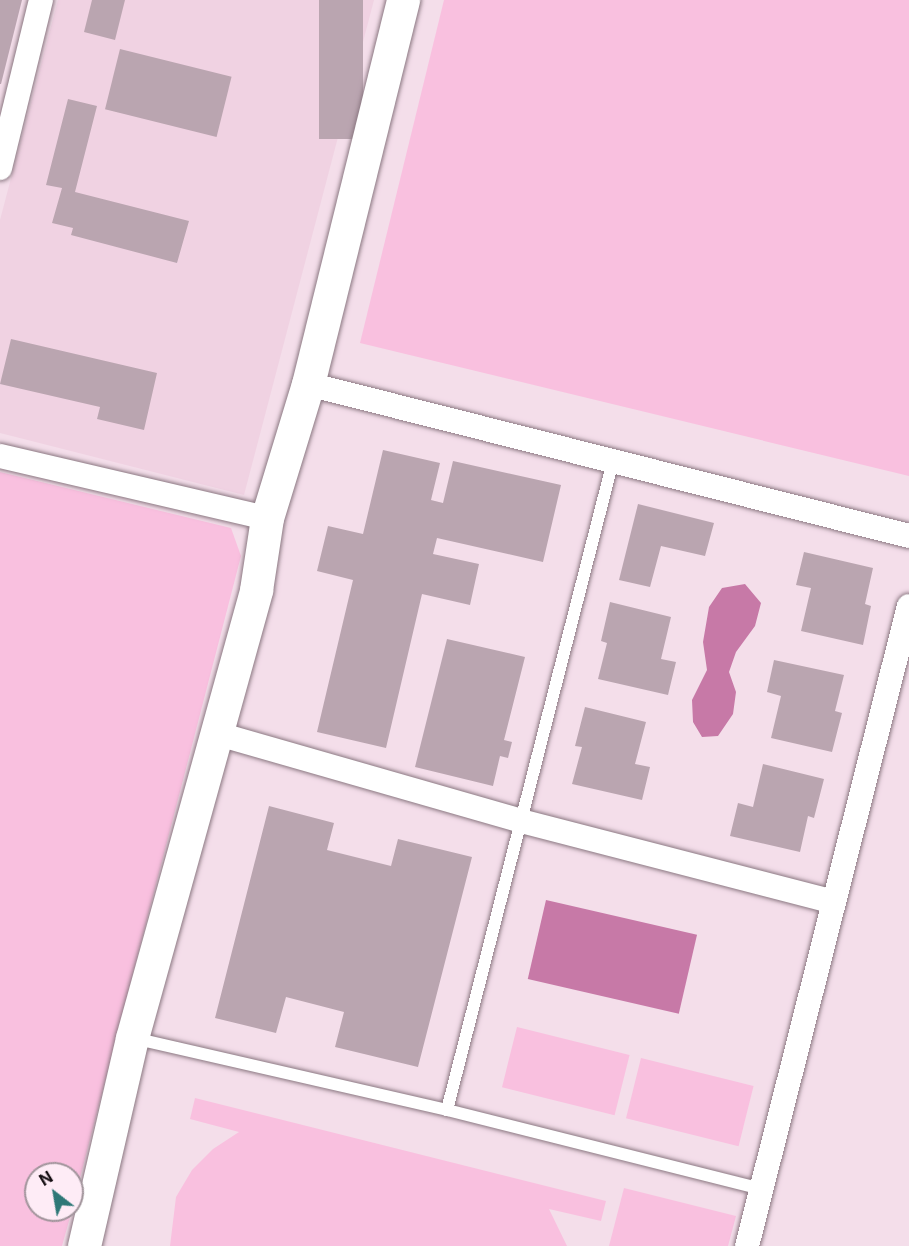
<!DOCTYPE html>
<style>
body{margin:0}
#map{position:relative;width:909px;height:1246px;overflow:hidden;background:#f4deea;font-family:Inter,sans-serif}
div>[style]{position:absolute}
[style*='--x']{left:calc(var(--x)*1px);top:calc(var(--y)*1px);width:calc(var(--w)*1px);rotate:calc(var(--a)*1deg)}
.built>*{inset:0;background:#f0d2e2}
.green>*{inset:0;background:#f9c0df;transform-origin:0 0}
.water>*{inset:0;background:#c779a7;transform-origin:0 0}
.building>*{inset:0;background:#baa5b0;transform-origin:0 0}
.roads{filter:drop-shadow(0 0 2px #8b7882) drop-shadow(0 0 2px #8b7882)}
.lane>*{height:12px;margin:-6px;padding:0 6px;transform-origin:6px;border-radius:6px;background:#fff}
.street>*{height:24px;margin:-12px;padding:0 12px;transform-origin:12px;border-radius:12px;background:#fff}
.secondary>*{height:33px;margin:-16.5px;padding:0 16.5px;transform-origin:16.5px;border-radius:16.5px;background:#fff}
span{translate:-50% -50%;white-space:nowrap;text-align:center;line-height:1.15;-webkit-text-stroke:4.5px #feecf6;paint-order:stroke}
.north{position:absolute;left:24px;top:1162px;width:60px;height:60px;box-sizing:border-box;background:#feecf6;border:2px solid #a1949b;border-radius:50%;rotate:329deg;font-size:16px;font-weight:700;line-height:24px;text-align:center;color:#160f13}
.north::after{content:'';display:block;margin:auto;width:21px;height:27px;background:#2e7877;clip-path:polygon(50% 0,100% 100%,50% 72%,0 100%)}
</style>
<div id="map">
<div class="built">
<div style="clip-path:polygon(58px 0,374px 0,244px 495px,0 433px,0 220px)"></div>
</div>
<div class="green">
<div style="clip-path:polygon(444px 0,909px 0,909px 476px,360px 343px)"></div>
<div style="clip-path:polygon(0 472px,231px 528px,241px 556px,72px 1209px,72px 1174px,36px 1174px,36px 1210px,72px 1210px,62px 1246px,0 1246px)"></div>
<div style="left:517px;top:1027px;width:116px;height:62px;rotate:14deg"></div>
<div style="left:641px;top:1058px;width:116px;height:62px;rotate:14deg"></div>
<div style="clip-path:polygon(195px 1098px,606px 1201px,601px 1221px,549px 1209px,567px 1246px,170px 1246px,176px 1197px,192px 1170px,213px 1149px,239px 1132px,190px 1119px)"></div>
<div style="clip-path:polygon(624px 1188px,736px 1216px,728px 1246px,609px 1246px)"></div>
</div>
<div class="water">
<div style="clip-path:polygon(745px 584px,761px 603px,755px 626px,736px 652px,729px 672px,736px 692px,733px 714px,718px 736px,702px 737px,693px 722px,692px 700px,707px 670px,703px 642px,709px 607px,722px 588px)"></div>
<div style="left:546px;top:900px;width:155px;height:81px;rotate:13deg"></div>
</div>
<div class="building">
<div style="clip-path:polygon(0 0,22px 0,1px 84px,0 84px)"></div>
<div style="clip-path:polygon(92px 0,125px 0,115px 40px,84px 32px)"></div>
<div style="left:319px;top:0;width:44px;height:139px"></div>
<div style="left:120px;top:49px;width:115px;height:62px;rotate:14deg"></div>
<div style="clip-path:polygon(68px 99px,97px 106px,75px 192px,189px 221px,177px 263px,71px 235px,73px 228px,52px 223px,62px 188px,46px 185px)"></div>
<div style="clip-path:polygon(11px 339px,157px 373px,144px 430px,97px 419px,100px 407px,0 384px)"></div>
<div style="clip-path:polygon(383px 450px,440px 463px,431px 500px,443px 503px,453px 461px,561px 485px,543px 562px,437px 538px,433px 554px,479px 564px,470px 605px,422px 594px,386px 748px,317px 732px,353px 580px,317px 571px,328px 526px,363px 534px)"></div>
<div style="clip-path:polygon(638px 504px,714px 523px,705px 556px,661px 546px,650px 587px,619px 580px)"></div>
<div style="clip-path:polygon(804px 552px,873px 568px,865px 604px,871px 606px,863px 645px,801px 631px,811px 588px,796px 585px)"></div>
<div style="clip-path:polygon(610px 602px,671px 617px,661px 659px,676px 662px,668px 695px,598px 679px,607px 643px,601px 641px)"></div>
<div style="clip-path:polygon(447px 639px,525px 657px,504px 740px,512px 742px,508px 758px,500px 756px,493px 786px,415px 767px)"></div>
<div style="clip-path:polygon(774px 660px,844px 675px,835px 711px,842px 713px,832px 752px,771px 738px,781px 696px,767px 692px)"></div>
<div style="clip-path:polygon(585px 707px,646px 722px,635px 764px,650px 767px,642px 800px,572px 784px,582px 747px,575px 746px)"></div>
<div style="clip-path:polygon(763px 764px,824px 779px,814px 818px,808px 816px,800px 852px,730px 836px,738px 803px,753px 807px)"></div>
<div style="clip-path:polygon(269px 806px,334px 823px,327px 850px,391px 866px,398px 839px,472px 857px,418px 1067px,335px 1047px,344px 1012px,286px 997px,276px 1033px,215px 1018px)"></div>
</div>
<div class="roads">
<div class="lane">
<div style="--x:133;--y:1038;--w:322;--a:12.9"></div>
<div style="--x:447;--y:1110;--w:325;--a:14.1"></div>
<div style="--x:447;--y:1110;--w:670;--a:-75.65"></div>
</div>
<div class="street">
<div style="--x:0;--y:168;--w:173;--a:-76.3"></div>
<div style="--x:308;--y:384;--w:620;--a:14.19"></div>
<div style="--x:0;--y:456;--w:274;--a:13.1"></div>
<div style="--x:215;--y:733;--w:318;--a:16"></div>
<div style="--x:521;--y:821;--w:323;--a:14.5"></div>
<div style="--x:747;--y:1246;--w:660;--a:-75.8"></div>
</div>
<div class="secondary">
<div style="--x:84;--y:1246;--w:213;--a:-77"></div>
<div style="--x:132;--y:1038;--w:465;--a:-74.5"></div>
<div style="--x:256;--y:590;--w:73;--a:-81.3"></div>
<div style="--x:267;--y:518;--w:140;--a:-73"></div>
<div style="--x:308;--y:384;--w:396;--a:-76.1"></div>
</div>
</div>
<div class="north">N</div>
</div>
